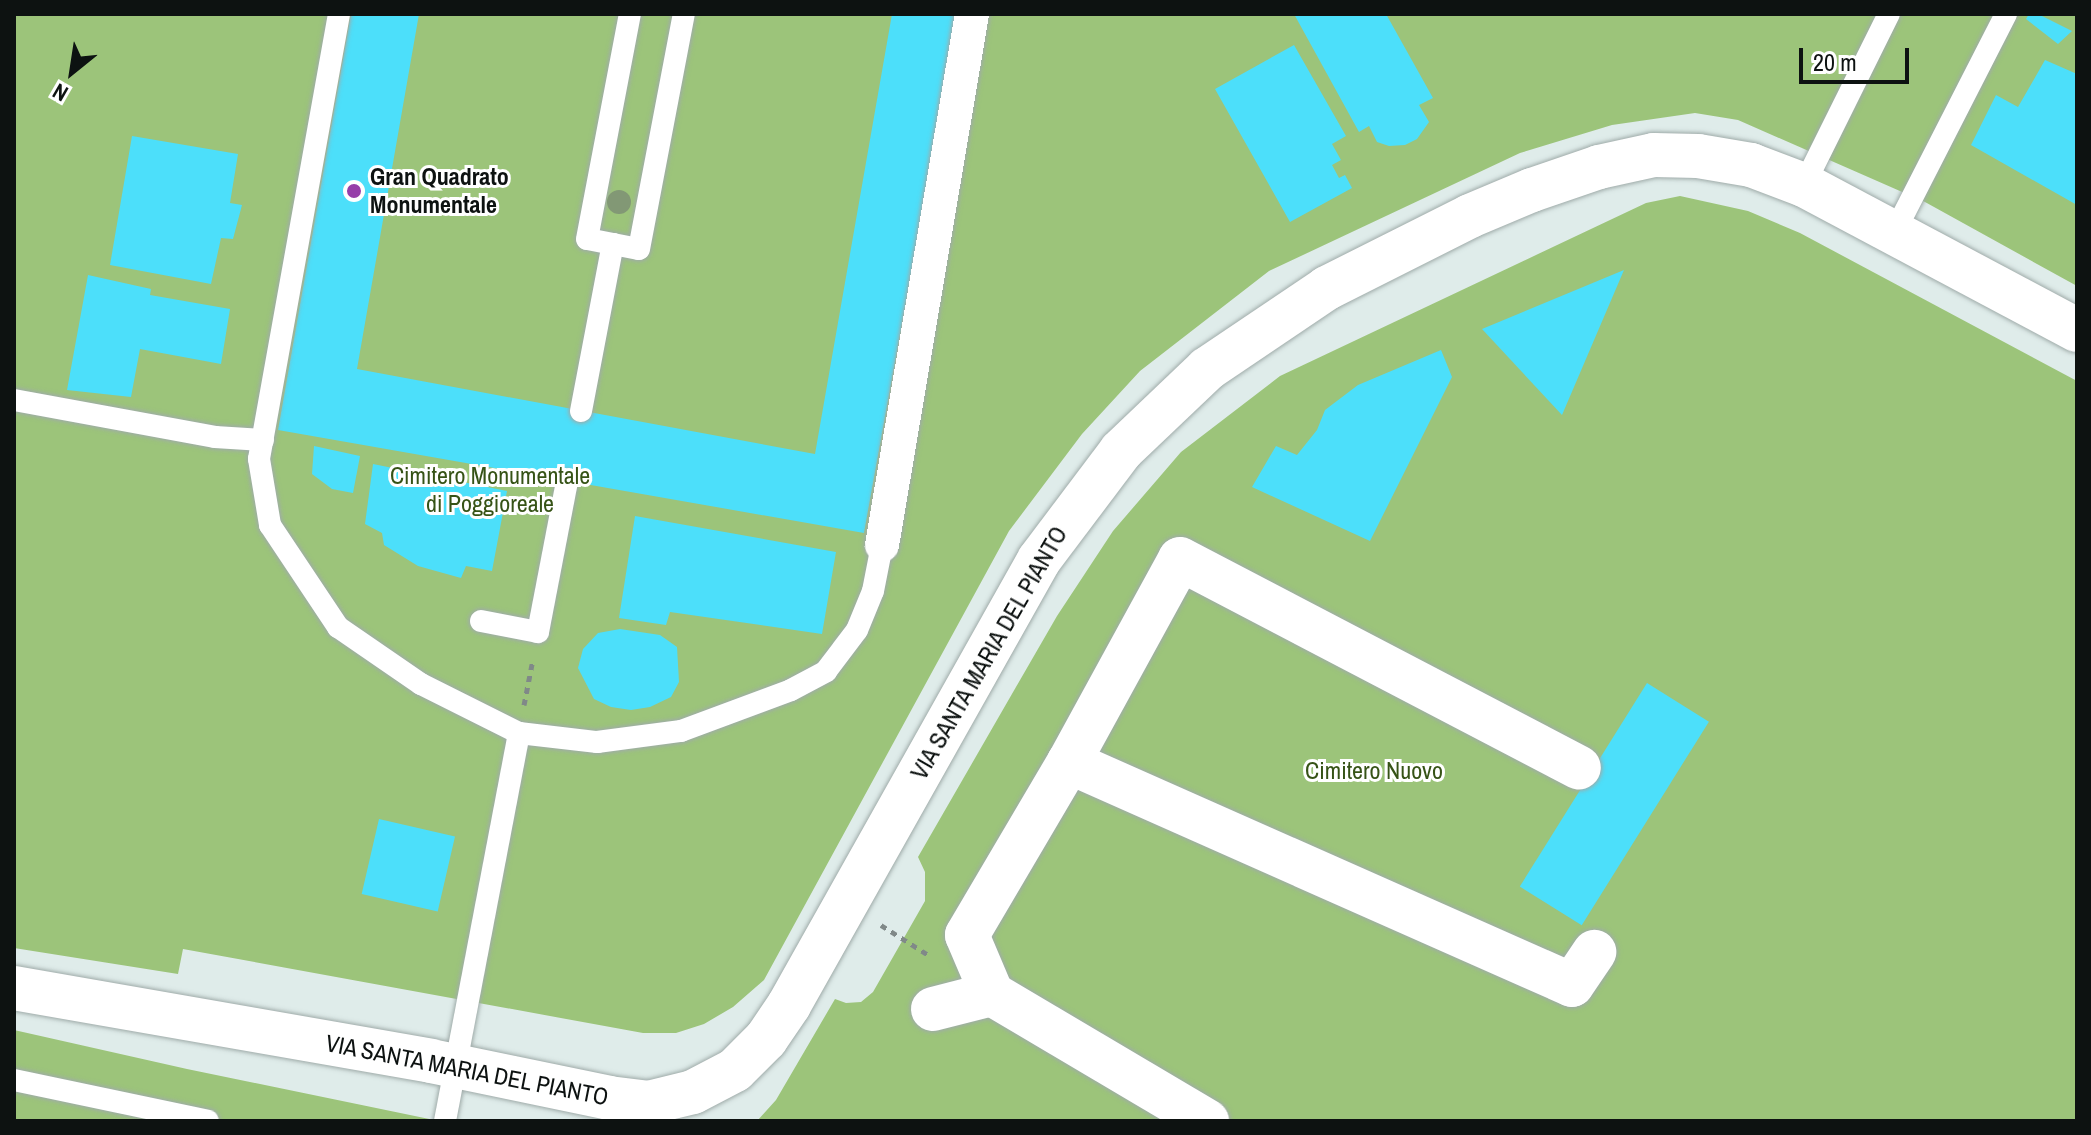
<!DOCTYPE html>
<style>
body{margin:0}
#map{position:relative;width:2091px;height:1135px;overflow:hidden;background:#dfecea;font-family:"Archivo Narrow",sans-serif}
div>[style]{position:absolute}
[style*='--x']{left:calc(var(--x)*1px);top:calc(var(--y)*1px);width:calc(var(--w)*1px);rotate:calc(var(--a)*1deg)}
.green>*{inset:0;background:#9cc47a}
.building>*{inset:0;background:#4cdffa;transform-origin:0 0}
.path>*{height:5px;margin-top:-2.5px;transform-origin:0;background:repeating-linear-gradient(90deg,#808988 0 6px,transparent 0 12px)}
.roads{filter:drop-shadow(0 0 2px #9faba9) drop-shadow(0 0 2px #9faba9)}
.service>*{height:22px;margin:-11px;padding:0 11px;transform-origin:11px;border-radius:11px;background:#fff}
.pedestrian>*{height:34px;margin:-17px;padding:0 17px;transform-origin:17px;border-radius:17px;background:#fff}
.minor>*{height:44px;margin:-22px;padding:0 22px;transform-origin:22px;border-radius:22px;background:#fff}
.trees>*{width:24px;height:24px;margin:-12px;border-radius:50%;background:#829875}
.dots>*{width:22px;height:22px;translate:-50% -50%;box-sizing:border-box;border:4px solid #fff;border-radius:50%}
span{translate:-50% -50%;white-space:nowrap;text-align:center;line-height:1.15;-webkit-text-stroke:6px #fff;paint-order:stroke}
.poi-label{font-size:24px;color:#0d1211;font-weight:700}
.left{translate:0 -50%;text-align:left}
.park-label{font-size:24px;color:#365316}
.street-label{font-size:24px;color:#0d1211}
.frame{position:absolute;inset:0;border:16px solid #0d1211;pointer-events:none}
.north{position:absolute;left:32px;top:32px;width:80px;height:80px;-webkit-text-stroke:6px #fff;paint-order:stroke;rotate:210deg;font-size:22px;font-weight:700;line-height:32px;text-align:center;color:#0d1211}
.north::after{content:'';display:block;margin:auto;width:28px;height:36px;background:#0d1211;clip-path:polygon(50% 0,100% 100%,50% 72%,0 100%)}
.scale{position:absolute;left:1799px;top:48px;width:110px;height:36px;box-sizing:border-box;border:4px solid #0d1211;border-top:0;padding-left:10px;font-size:24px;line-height:28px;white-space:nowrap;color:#0d1211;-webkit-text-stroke:6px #fff;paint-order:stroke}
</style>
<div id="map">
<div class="green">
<div style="clip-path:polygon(14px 14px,2077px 14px,2077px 286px,1925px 202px,1738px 120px,1695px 113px,1612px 125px,1520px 153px,1269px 271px,1140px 371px,1082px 434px,1009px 531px,764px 980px,733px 1007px,704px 1024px,676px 1033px,643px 1033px,183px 949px,178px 974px,14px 948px)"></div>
<div style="clip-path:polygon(1680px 196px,1748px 211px,1800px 233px,2077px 381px,2077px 1121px,757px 1121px,776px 1100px,835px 999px,846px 1003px,861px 1002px,873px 992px,925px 901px,925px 872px,918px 857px,1057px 616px,1113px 531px,1181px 452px,1280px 376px,1646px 203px)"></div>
<div style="clip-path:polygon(14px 1030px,187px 1069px,439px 1121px,14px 1121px)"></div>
</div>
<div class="building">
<div style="clip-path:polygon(351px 14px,419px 14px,357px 369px,815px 454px,892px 14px,958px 14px,864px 533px,278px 430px)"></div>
<div style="clip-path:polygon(1294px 14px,1386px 14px,1433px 98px,1419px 105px,1429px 122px,1417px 139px,1405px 145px,1389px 146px,1377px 142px,1369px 126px,1359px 132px)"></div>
<div style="clip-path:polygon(2029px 14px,2038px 14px,2072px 31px,2058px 44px,2026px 19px)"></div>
<div style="clip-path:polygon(1294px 45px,1346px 136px,1332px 144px,1341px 160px,1332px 165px,1339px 178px,1345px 175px,1352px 188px,1290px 222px,1215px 89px)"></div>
<div style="clip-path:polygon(2045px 60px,2077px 74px,2077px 205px,1971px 145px,1996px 95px,2018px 107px)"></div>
<div style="clip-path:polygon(132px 136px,238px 154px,230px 203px,242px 205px,233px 239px,221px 238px,211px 284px,110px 265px)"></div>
<div style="clip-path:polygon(1624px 270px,1562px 415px,1482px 329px)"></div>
<div style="clip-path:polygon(88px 275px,151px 289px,150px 295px,230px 309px,221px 364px,140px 349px,131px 397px,67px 390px)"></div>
<div style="clip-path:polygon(1441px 350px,1452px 377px,1370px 541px,1252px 487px,1276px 446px,1297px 455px,1317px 430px,1325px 410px,1358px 385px)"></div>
<div style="clip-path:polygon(314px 446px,360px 456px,353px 493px,332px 489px,312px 474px)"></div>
<div style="clip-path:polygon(373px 464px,507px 491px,492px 571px,466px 566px,461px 578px,418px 566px,384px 545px,382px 533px,365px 524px)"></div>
<div style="clip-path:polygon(635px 516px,836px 552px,822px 634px,670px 612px,666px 625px,619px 618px)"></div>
<div style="clip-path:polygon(620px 629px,660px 635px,677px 647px,679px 682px,671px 697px,650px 707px,631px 710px,611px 707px,594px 699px,578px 668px,583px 649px,598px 633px)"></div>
<div style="left:1647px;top:683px;width:73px;height:240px;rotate:32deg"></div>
<div style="left:379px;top:819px;width:78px;height:77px;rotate:13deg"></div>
</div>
<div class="path">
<div style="--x:524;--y:705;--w:47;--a:-78.9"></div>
<div style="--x:881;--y:925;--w:58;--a:32.3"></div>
</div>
<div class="roads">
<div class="service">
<div style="--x:339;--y:14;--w:452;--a:100.2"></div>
<div style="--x:259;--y:459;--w:67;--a:80.5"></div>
<div style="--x:270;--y:525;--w:123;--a:56.3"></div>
<div style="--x:338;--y:627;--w:101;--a:34.5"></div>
<div style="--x:421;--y:684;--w:110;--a:26.6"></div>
<div style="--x:519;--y:733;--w:79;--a:6.6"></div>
<div style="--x:597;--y:742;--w:85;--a:-7.5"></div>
<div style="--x:681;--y:731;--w:117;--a:-20.4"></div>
<div style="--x:791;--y:690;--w:40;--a:-28"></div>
<div style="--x:826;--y:671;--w:51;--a:-52.9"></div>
<div style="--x:857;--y:630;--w:42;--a:-67.7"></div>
<div style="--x:873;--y:591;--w:47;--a:-78.9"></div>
<div style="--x:1804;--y:185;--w:191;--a:-63.6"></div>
<div style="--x:1895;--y:231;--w:244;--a:-62.9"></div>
<div style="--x:613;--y:244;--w:26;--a:11"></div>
<div style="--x:639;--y:249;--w:239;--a:-79.2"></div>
<div style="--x:14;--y:400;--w:204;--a:10.4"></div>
<div style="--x:215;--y:437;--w:48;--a:3.6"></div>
<div style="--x:581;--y:411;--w:170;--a:-79.2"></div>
<div style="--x:613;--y:244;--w:26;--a:-169"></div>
<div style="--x:587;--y:239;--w:229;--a:-79.2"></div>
<div style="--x:481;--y:621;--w:58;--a:10.9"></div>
<div style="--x:538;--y:632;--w:154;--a:-79.1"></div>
<div style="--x:14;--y:1080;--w:198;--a:11.9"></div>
<div style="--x:445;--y:1121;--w:395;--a:-79.2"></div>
</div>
<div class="pedestrian">
<div style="--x:882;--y:545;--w:539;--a:-80.38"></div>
</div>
<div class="minor">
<div style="--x:1069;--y:762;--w:231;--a:-61.3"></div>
<div style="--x:1180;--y:559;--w:450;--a:27.6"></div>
<div style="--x:14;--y:988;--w:423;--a:9.9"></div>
<div style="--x:431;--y:1061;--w:182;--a:11.7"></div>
<div style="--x:609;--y:1098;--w:39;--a:7"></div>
<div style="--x:648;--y:1103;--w:46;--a:-13.7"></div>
<div style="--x:693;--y:1092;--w:47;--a:-27.6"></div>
<div style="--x:735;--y:1070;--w:44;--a:-45"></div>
<div style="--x:766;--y:1039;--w:41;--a:-55.9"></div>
<div style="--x:789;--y:1005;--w:510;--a:-60.67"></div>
<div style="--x:1039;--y:560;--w:136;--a:-53"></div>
<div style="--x:1121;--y:451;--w:119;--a:-43.6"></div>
<div style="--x:1207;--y:369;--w:145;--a:-34"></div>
<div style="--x:1327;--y:288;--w:160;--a:-26.7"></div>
<div style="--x:1470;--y:216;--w:67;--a:-22.8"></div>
<div style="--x:1532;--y:190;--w:71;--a:-18.9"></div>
<div style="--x:1599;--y:167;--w:56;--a:-12.3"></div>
<div style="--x:1654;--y:155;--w:44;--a:1.3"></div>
<div style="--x:1698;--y:156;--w:54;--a:9.6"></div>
<div style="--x:1751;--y:165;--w:57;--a:20.7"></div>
<div style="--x:1804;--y:185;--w:309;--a:28"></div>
<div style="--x:992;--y:994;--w:64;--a:-113"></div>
<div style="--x:967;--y:935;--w:201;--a:-59.5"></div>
<div style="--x:1069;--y:762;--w:550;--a:23.91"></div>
<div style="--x:1572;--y:985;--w:40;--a:-56"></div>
<div style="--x:933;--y:1009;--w:61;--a:-14.3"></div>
<div style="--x:992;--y:994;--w:250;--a:30.6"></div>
</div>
</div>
<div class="trees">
<div style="left:619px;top:202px"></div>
</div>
<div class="dots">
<div style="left:354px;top:191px;background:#973ea9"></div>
</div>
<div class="poi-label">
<span class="left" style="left:370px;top:191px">Gran Quadrato<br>Monumentale</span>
</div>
<div class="park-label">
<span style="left:490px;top:490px">Cimitero Monumentale<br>di Poggioreale</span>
<span style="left:1374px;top:771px">Cimitero Nuovo</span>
</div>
<div class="street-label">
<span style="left:989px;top:653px;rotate:-60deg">VIA SANTA MARIA DEL PIANTO</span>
<span style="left:467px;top:1070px;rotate:11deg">VIA SANTA MARIA DEL PIANTO</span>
</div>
<div class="frame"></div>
<div class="north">N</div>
<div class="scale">20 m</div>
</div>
